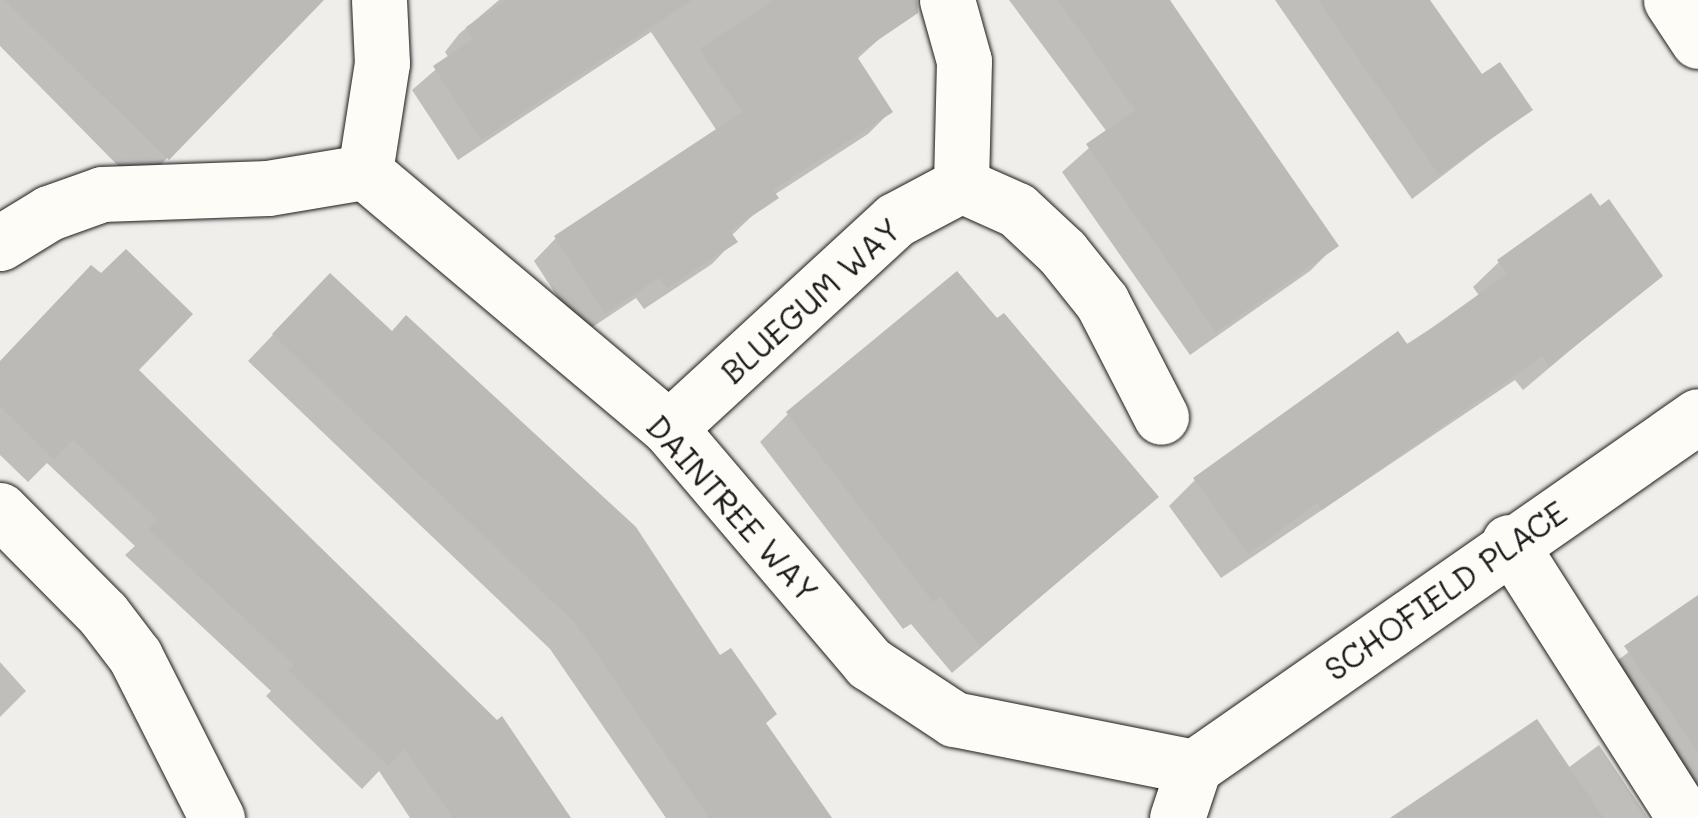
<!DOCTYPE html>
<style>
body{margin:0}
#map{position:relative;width:1698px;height:818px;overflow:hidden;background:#f0eeea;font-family:Mali,sans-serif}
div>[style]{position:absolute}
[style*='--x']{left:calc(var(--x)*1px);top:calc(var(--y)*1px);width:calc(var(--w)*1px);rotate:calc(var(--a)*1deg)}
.shadow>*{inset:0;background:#0003}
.building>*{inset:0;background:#bbbab6}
.roads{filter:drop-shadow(0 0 2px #1c1c1c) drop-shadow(0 0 2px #1c1c1c)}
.minor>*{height:55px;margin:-27.5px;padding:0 27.5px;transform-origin:27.5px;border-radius:27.5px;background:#fdfcf7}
span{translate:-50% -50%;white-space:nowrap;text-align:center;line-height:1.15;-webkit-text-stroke:8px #fdfcf7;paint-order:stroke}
.street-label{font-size:32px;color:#1c1c1c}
</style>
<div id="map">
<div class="shadow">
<div style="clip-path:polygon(0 0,321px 0,139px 187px,0 46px)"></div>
<div style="clip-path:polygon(499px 0,867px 0,888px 31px,856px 60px,890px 112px,868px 134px,774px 195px,731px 236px,734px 241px,712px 264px,644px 309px,636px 298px,582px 334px,534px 261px,556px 238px,717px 131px,651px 32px,458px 160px,412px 90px,449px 58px,445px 52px,459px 34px)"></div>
<div style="clip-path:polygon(1009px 0,1170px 0,1336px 245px,1310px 271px,1190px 355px,1062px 172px,1107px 132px)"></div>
<div style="clip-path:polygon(1275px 0,1427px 0,1481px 78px,1530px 109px,1412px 199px)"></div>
<div style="clip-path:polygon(1499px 262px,1659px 275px,1523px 390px,1515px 380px,1221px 578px,1169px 506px,1195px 480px,1480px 297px,1473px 287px)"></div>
<div style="clip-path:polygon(304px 302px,763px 724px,829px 818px,666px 818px,550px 649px,248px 361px)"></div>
<div style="clip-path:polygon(997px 322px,1156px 497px,952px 673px,911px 624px,903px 629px,760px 442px,788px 414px)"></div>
<div style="clip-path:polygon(0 363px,136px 370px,568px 818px,410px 818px,379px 771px,362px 789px,266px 696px,271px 691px,125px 555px,135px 546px,47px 463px,28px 482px,0 455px)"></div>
<div style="clip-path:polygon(1698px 598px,1698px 818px,1599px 675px)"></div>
<div style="clip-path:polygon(0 662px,26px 691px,0 717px)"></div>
<div style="clip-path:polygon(1599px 745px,1648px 818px,1394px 818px,1568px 768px)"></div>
</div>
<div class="building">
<div style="clip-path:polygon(4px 0,324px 0,169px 160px)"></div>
<div style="clip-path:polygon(507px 0,692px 0,481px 140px,433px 66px,473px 39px,466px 27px)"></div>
<div style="clip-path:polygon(773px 0,917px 0,918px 13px,856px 55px,893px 112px,773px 190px,779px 198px,730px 231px,738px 242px,667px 288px,659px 278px,605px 314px,554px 236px,742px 112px,699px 49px)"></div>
<div style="clip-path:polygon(1058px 0,1169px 0,1339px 246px,1216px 332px,1086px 144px,1135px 110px)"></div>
<div style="clip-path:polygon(1318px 0,1430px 0,1482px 74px,1500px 62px,1533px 110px,1439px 175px)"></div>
<div style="clip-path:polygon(1591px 193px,1600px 206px,1609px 199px,1663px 276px,1549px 367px,1542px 356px,1322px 510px,1317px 503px,1248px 554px,1193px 478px,1398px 331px,1408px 345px,1507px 274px,1497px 260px)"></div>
<div style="clip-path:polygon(126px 249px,193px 314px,139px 370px,497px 720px,502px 716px,571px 818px,453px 818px,404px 749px,388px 766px,288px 670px,294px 665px,148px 529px,158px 520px,73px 440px,54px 459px,0 407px,0 361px,91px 265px,101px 273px)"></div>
<div style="clip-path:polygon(957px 271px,997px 318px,1004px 313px,1159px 497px,981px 647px,940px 597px,933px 602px,786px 412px)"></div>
<div style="clip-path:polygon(330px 273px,392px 331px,406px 315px,636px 527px,720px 655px,731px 648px,777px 714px,766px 723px,832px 818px,709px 818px,576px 624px,272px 334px)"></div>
<div style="clip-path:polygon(1698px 595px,1698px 752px,1624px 646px)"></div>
<div style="clip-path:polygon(1537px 719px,1604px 818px,1390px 818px)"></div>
</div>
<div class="roads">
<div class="minor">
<div style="--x:379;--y:0;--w:63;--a:87.3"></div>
<div style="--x:382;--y:63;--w:110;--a:98.9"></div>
<div style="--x:365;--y:172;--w:397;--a:40.1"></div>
<div style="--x:669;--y:428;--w:309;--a:49.6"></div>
<div style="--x:869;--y:663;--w:102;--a:33.4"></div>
<div style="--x:954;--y:719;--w:245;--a:11.3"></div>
<div style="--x:947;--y:0;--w:63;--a:74.4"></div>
<div style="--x:964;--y:61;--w:124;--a:91.4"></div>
<div style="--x:1671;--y:0;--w:49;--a:56.6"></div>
<div style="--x:0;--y:243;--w:57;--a:-31.5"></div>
<div style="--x:49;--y:213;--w:56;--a:-19.7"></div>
<div style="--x:102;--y:194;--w:166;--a:-2.1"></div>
<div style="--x:268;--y:188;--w:98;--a:-9.4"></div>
<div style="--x:669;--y:428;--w:307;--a:-42.6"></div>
<div style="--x:895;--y:220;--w:75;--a:-27.9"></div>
<div style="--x:961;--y:185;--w:61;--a:24.1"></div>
<div style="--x:1017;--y:210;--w:62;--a:43"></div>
<div style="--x:1062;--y:252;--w:64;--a:51.3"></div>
<div style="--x:1102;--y:302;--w:129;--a:62.8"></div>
<div style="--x:0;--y:510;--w:146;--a:45.3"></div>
<div style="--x:103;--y:614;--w:53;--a:52.7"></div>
<div style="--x:135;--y:656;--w:182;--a:63.2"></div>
<div style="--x:1509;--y:542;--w:327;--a:57.5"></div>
<div style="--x:1194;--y:767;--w:614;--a:-34.85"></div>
<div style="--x:1177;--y:818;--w:54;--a:-71.6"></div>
</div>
</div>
<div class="street-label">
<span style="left:810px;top:300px;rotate:-42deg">BLUEGUM WAY</span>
<span style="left:733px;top:508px;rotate:48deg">DAINTREE WAY</span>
<span style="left:1445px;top:590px;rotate:-35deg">SCHOFIELD PLACE</span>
</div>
</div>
